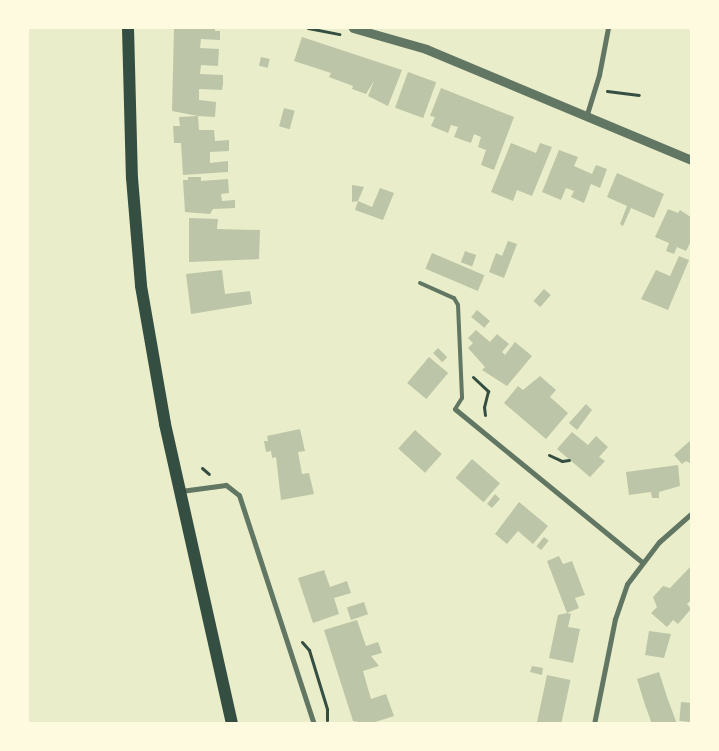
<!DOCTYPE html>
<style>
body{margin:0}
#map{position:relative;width:719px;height:751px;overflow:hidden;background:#e9edc9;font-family:Georgia,serif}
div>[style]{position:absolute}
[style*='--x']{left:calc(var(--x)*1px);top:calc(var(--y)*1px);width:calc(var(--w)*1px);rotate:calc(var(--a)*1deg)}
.building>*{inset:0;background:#bcc5a7;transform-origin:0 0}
.path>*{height:3px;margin:-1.5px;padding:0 1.5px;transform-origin:1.5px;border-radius:1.5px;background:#344e41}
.service>*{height:4px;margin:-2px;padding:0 2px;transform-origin:2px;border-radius:2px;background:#617663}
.minor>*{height:5px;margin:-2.5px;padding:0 2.5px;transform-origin:2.5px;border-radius:2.5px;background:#617663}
.tertiary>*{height:9px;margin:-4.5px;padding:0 4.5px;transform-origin:4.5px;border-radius:4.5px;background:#617663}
.primary>*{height:12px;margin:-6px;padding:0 6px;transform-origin:6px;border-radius:6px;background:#344e41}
span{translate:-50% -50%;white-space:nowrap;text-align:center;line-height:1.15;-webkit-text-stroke:4.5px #fefae0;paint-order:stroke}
.frame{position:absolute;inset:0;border:29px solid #fefae0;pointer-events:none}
</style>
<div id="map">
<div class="building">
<div style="clip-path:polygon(174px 28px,215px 28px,215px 31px,220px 31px,220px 40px,201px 39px,200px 48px,219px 49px,218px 66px,201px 65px,200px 74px,223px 75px,223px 84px,222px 90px,199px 89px,199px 100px,216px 102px,215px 117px,198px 116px,199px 130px,214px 130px,215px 141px,229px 140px,229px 151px,210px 152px,210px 163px,228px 161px,228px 172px,183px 175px,181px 143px,174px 143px,173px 126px,180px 126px,179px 117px,198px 116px,172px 111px)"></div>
<div style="clip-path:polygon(302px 37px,402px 70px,388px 106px,368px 96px,374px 81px,366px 94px,352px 89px,353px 86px,329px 77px,331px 73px,294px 61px)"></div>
<div style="left:261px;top:57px;width:9px;height:9px;rotate:13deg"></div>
<div style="left:408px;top:72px;width:30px;height:38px;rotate:20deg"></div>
<div style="clip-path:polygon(441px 88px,514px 117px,494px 170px,481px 165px,486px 150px,478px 147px,481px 137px,474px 134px,471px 143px,454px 137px,458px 127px,451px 125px,448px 133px,431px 126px,435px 117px,430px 116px)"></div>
<div style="left:284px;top:108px;width:11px;height:19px;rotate:15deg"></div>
<div style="clip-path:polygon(511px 143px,536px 153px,540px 143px,552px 147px,532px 196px,517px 190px,513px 201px,491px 192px)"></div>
<div style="clip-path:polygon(559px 150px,578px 157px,574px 166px,592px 174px,596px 165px,607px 169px,600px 188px,591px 184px,584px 203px,571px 197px,574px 191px,566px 188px,561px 200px,542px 192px)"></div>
<div style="clip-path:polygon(617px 173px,664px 194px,654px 218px,631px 208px,623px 226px,620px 224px,627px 206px,607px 197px)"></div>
<div style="clip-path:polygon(188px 177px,201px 177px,201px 181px,228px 179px,229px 193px,221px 194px,222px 201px,235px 200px,235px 208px,213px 209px,210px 214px,185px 212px,183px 180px,188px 180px)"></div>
<div style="clip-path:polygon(352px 185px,364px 187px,358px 201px,352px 202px)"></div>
<div style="clip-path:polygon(380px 188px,394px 193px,383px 220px,355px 210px,358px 201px,372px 207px)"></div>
<div style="clip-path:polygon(668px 209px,678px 213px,680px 210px,692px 218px,692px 239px,686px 251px,677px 247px,674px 254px,666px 251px,669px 243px,655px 237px)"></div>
<div style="clip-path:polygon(189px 218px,218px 219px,217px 229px,260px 230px,259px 259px,189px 262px)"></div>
<div style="clip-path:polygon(508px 241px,517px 244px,504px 278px,489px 272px,496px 253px,502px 256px)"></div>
<div style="left:465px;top:251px;width:12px;height:12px;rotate:20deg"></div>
<div style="left:432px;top:253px;width:57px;height:17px;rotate:23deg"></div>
<div style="clip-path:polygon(679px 256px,689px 260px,668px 310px,641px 299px,656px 270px,670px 276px)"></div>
<div style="clip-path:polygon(222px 270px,225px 294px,250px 291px,252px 304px,191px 314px,186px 274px)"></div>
<div style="left:544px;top:289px;width:9px;height:16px;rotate:41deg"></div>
<div style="left:477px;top:310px;width:17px;height:9px;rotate:40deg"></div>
<div style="clip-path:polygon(476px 330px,490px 342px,497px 334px,509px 344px,502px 352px,505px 355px,515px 342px,532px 356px,507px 386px,482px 370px,485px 367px,468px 348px,473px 343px,468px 338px)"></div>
<div style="left:438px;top:348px;width:13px;height:7px;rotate:45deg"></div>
<div style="left:429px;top:357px;width:25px;height:34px;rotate:40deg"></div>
<div style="clip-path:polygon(540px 376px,556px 390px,550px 397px,568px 413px,546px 439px,504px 403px,518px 386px,523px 390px)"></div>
<div style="clip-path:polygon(586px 404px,592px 410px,577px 430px,569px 423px)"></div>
<div style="clip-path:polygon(300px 429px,305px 451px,298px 452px,302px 474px,309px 473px,314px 494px,281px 500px,276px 457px,272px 458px,271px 451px,266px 452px,264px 441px,268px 441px,267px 436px)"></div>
<div style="left:415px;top:430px;width:36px;height:25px;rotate:42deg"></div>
<div style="clip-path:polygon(572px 432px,588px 445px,596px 436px,608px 447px,599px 457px,605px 461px,590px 477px,557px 449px)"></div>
<div style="clip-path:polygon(692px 439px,692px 464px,686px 461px,682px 464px,674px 455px)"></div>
<div style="left:472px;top:459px;width:37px;height:25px;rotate:41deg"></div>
<div style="clip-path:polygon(678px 465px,680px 486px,659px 492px,659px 498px,652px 498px,651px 492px,629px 495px,626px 472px)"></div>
<div style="clip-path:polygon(495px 494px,500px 499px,492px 508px,487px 504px)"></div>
<div style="clip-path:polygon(519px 502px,548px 526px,533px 544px,518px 531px,507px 544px,495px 534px)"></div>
<div style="left:544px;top:537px;width:6px;height:12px;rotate:39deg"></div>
<div style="clip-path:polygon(559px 556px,563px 564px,572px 561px,585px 595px,575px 598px,579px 608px,567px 613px,571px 614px,568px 627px,580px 629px,573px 663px,549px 658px,558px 615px,567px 613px,547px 561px)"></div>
<div style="clip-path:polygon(692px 565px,692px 599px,687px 604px,691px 609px,678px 624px,673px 620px,667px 627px,651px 613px,657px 607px,653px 597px,663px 586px,670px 588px)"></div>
<div style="clip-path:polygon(324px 570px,330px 587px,347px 581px,351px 593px,334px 598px,339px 614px,313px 623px,298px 578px)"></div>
<div style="left:364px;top:602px;width:13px;height:18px;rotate:72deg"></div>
<div style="clip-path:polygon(357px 620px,366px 646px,378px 642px,382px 653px,371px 656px,379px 666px,363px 671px,371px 699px,386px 694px,394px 716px,369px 724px,353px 721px,324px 630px)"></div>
<div style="clip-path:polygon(649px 631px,671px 634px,664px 658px,645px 655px)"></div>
<div style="clip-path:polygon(532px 666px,543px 668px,542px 675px,530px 672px)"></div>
<div style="clip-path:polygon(659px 672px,667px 697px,677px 724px,652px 724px,645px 705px,637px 679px)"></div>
<div style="left:547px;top:675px;width:24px;height:50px;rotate:12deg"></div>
<div style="left:681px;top:702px;width:11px;height:19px;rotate:5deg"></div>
</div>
<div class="path">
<div style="--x:308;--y:28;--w:32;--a:11"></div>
<div style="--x:607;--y:91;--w:32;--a:7"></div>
<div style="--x:473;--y:377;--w:21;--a:43"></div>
<div style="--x:488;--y:391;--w:16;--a:104"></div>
<div style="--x:484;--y:407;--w:8;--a:83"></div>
<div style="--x:549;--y:455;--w:14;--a:25"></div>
<div style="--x:562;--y:461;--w:7;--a:-8"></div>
<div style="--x:202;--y:468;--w:9;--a:41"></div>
<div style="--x:302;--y:642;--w:11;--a:49"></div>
<div style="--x:309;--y:650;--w:62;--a:73"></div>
<div style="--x:327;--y:709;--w:11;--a:90"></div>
</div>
<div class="service">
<div style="--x:420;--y:283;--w:37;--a:24"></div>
<div style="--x:454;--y:298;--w:8;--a:60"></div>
<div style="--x:458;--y:305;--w:93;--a:87.5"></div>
<div style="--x:462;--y:398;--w:13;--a:122"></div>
</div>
<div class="minor">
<div style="--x:587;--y:114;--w:41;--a:-72.9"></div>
<div style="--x:599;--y:75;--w:48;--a:-79.2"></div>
<div style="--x:455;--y:409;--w:242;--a:39.3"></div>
<div style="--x:181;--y:491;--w:45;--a:-7.6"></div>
<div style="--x:226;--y:485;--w:16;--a:38"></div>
<div style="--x:239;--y:495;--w:241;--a:71.9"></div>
<div style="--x:594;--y:724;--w:107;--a:-78.7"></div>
<div style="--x:615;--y:619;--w:37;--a:-71"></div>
<div style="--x:627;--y:584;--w:53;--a:-52.7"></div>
<div style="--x:659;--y:542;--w:44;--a:-41.3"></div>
</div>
<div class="tertiary">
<div style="--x:353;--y:28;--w:76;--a:16"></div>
<div style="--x:426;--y:49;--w:288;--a:22.7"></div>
</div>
<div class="primary">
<div style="--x:128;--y:28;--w:150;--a:88.5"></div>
<div style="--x:132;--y:178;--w:108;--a:85.2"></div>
<div style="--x:141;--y:286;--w:140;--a:80.1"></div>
<div style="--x:165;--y:424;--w:307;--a:77.4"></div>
</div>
<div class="frame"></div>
</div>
